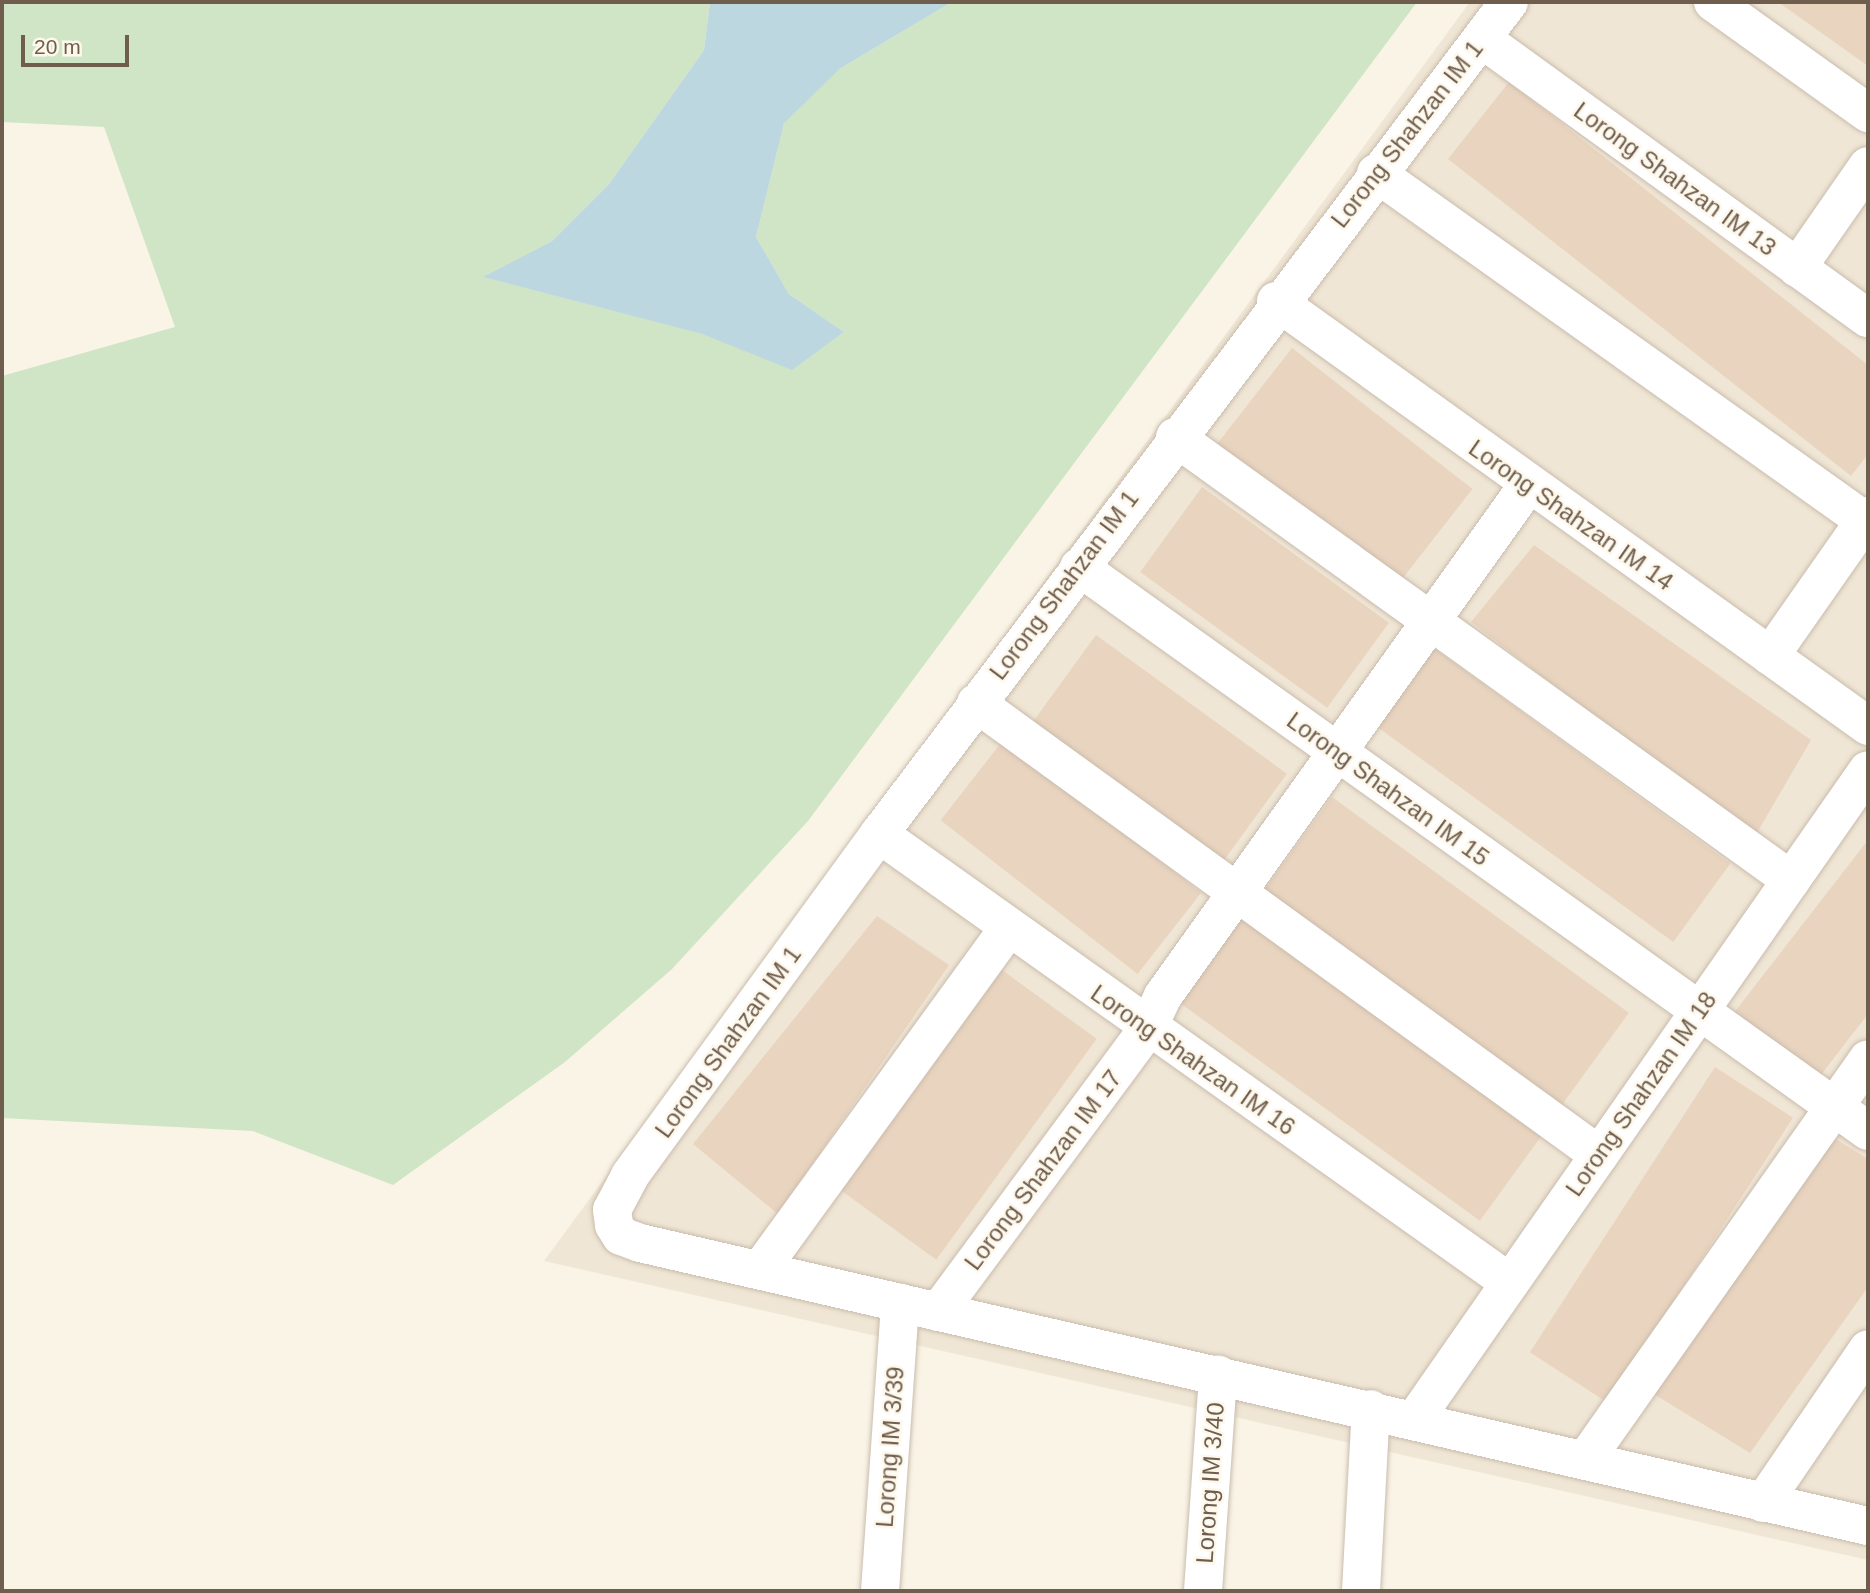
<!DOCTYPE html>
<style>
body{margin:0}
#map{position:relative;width:1870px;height:1593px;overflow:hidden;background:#f9f4e6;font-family:Arial,sans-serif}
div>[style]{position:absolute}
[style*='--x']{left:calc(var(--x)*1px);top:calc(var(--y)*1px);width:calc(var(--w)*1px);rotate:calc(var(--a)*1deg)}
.residential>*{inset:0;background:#f0e6d5}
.green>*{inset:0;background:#cfe5c6}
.water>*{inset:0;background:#bdd7e0}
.building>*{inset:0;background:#e9d4bf;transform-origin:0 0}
.roads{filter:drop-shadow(0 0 2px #c9bcad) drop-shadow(0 0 2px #c9bcad)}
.minor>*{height:38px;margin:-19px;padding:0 19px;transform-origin:19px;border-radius:19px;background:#fff}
span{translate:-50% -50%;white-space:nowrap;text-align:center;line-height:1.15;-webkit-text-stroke:5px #fdf8eb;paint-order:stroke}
.street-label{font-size:24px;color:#6f5d4e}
.frame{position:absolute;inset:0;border:4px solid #6f5d4e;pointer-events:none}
.scale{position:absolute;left:21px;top:35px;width:108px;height:32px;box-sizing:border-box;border:4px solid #6f5d4e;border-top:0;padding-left:9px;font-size:21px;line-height:24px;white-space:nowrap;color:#6f5d4e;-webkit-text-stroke:5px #fdf8eb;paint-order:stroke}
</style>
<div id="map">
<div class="residential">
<div style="clip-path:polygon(1470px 2px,1868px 2px,1868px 1560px,544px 1261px)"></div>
</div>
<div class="green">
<div style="clip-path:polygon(2px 2px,710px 2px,704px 50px,609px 184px,552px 241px,484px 277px,703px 334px,792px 369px,844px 332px,789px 294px,756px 237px,784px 122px,841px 68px,952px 2px,1417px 2px,808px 821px,672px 969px,565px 1062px,393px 1185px,253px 1131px,2px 1118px,2px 376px,175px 327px,104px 127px,2px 122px)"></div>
</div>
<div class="water">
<div style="clip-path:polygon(710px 2px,952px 2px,841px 68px,784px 123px,756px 237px,789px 294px,844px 332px,792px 370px,702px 334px,483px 277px,552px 241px,609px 184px,704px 50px)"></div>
</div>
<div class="building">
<div style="clip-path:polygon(1778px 2px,1868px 2px,1868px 66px)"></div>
<div style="clip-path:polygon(1509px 82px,1868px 365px,1868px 454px,1851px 476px,1448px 159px)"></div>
<div style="left:1292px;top:348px;width:229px;height:124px;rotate:38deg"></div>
<div style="left:1202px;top:487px;width:231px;height:105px;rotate:36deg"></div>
<div style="clip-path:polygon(1534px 545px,1811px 740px,1754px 838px,1471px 622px)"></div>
<div style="left:1096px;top:635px;width:236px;height:107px;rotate:36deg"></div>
<div style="left:1435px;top:649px;width:365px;height:97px;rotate:36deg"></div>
<div style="left:1004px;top:739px;width:250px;height:103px;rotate:38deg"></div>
<div style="left:1332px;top:797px;width:367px;height:121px;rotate:36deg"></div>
<div style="clip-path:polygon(1868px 840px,1868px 1014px,1820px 1076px,1733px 1014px)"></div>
<div style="left:1243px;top:914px;width:372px;height:109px;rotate:36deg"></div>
<div style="clip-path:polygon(877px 916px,949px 965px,778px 1214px,693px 1144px)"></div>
<div style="left:1002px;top:970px;width:117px;height:273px;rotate:36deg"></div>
<div style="left:1715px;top:1067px;width:93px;height:340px;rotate:33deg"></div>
<div style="clip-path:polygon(1832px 1137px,1868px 1159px,1868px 1287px,1750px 1453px,1649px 1391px)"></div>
</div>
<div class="roads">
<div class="minor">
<div style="--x:1509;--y:2;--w:1044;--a:127.13"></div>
<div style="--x:879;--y:834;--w:423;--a:126.1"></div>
<div style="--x:630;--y:1176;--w:38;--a:118"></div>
<div style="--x:612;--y:1210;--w:15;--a:82"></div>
<div style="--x:614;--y:1225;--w:13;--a:58"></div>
<div style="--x:621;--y:1236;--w:20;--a:20"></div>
<div style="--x:640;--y:1243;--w:1260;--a:12.98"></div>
<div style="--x:1713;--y:2;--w:191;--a:35.6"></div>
<div style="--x:1482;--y:39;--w:476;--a:35.9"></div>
<div style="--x:1376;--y:173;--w:604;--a:35.43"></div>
<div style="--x:1797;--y:268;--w:124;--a:-55.2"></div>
<div style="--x:1276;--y:301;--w:729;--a:35.67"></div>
<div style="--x:1175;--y:437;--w:759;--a:35.72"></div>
<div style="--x:1079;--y:567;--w:970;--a:35.56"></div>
<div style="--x:1770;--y:656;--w:171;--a:-55"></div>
<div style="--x:976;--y:703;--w:770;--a:35.96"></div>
<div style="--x:879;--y:834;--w:773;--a:35.42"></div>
<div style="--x:760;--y:1270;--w:422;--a:-54"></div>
<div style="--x:938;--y:1312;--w:353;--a:-53.5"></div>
<div style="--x:1148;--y:1028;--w:35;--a:-65"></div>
<div style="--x:1163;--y:996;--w:628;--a:-54.46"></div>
<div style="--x:1415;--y:1419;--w:791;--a:-55.09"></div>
<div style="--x:1586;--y:1459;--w:489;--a:-54.8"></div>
<div style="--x:1763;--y:1503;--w:186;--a:-55.7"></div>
<div style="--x:880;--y:1591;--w:289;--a:-86"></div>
<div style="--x:1203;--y:1591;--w:217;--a:-86"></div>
<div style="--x:1361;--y:1591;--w:182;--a:-86.9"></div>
</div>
</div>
<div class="street-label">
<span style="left:1407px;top:134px;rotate:-52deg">Lorong Shahzan IM 1</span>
<span style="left:1675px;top:179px;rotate:36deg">Lorong Shahzan IM 13</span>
<span style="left:1571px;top:515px;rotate:35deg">Lorong Shahzan IM 14</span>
<span style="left:1064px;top:585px;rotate:-53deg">Lorong Shahzan IM 1</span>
<span style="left:1388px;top:789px;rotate:36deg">Lorong Shahzan IM 15</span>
<span style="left:728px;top:1042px;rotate:-54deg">Lorong Shahzan IM 1</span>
<span style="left:1193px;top:1060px;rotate:35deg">Lorong Shahzan IM 16</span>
<span style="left:1641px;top:1094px;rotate:-55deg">Lorong Shahzan IM 18</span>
<span style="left:1043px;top:1170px;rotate:-53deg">Lorong Shahzan IM 17</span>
<span style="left:890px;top:1447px;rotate:-86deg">Lorong IM 3/39</span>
<span style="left:1210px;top:1483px;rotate:-86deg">Lorong IM 3/40</span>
</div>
<div class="frame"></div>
<div class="scale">20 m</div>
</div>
